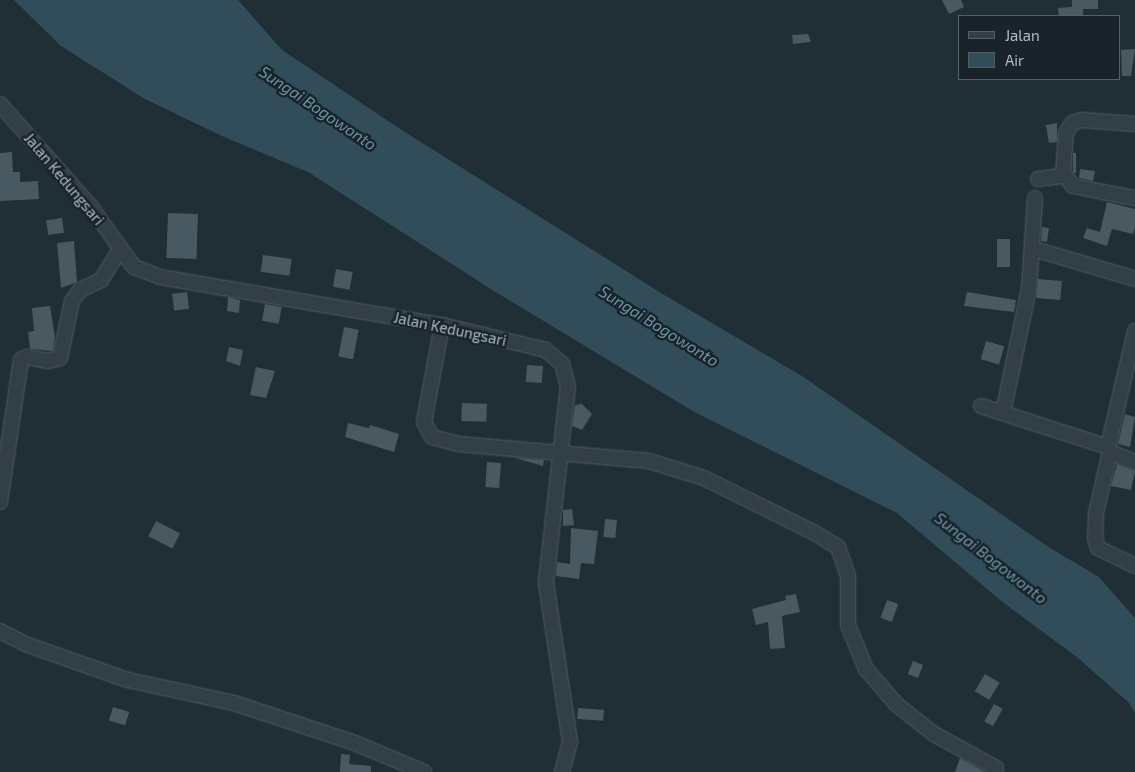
<!DOCTYPE html>
<style>
body{margin:0}
#map{position:relative;width:1135px;height:772px;overflow:hidden;background:#202e35;font-family:"Exo 2",sans-serif}
div>[style]{position:absolute}
[style*='--x']{left:calc(var(--x)*1px);top:calc(var(--y)*1px);width:calc(var(--w)*1px);rotate:calc(var(--a)*1deg)}
.water>*{inset:0;background:#324d5a}
.building>*{inset:0;background:#485961;transform-origin:0 0}
.roads{filter:drop-shadow(0 0 1px #515d64) drop-shadow(0 0 1px #515d64)}
.minor>*{height:14px;margin:-7px;padding:0 7px;transform-origin:7px;border-radius:7px;background:#333f46}
span{translate:-50% -50%;white-space:nowrap;text-align:center;line-height:1.15;-webkit-text-stroke:5px #19242a;paint-order:stroke}
.street-label{font-size:15px;color:#adbbc3}
.water-label{font-size:16px;color:#6e94a7;font-style:italic}
.legend{position:absolute;left:958px;top:15px;width:162px;height:65px;box-sizing:border-box;background:#19242a;border:1px solid #546067;margin:0;padding:6px 9px;list-style:none;font-size:15px;color:#adbbc3}
.legend li{display:flex;align-items:center;gap:10px;height:25px}
.legend b{width:25px;border:1px solid #546067}
</style>
<div id="map">
<div class="water">
<div style="clip-path:polygon(14px 0,238px 0,282px 50px,400px 129px,661px 293px,802px 376px,1050px 548px,1099px 577px,1135px 618px,1135px 713px,1129px 703px,1078px 658px,1000px 600px,897px 513px,696px 413px,494px 291px,308px 172px,224px 137px,145px 99px,61px 46px)"></div>
</div>
<div class="building">
<div style="clip-path:polygon(942px 0,961px 0,964px 7px,949px 14px)"></div>
<div style="clip-path:polygon(1072px 0,1098px 0,1098px 9px,1083px 9px,1083px 16px,1059px 16px,1058px 8px,1072px 7px)"></div>
<div style="clip-path:polygon(808px 34px,811px 42px,793px 44px,792px 35px)"></div>
<div style="clip-path:polygon(1135px 49px,1131px 76px,1122px 76px,1121px 50px)"></div>
<div style="clip-path:polygon(1057px 123px,1057px 142px,1049px 143px,1046px 125px)"></div>
<div style="clip-path:polygon(12px 152px,13px 172px,20px 172px,20px 182px,38px 181px,39px 199px,0 201px,0 153px)"></div>
<div style="left:1073px;top:153px;width:3px;height:20px"></div>
<div style="clip-path:polygon(1080px 169px,1095px 171px,1093px 181px,1079px 178px)"></div>
<div style="clip-path:polygon(1107px 202px,1135px 209px,1135px 227px,1133px 234px,1112px 229px,1107px 246px,1083px 238px,1087px 228px,1100px 232px)"></div>
<div style="left:168px;top:213px;width:30px;height:45px;rotate:2deg"></div>
<div style="left:62px;top:218px;width:15px;height:16px;rotate:82deg"></div>
<div style="clip-path:polygon(1042px 227px,1049px 228px,1047px 242px,1041px 241px)"></div>
<div style="left:997px;top:239px;width:13px;height:28px"></div>
<div style="clip-path:polygon(74px 241px,77px 282px,61px 288px,57px 243px)"></div>
<div style="left:263px;top:255px;width:29px;height:17px;rotate:8deg"></div>
<div style="left:336px;top:269px;width:17px;height:18px;rotate:10deg"></div>
<div style="left:1038px;top:279px;width:24px;height:19px;rotate:5deg"></div>
<div style="left:187px;top:292px;width:17px;height:15px;rotate:83deg"></div>
<div style="clip-path:polygon(967px 292px,1016px 300px,1014px 312px,964px 306px)"></div>
<div style="clip-path:polygon(228px 297px,240px 300px,239px 313px,227px 311px)"></div>
<div style="left:265px;top:304px;width:17px;height:17px;rotate:10deg"></div>
<div style="clip-path:polygon(50px 306px,55px 337px,53px 351px,30px 349px,28px 332px,34px 331px,32px 308px)"></div>
<div style="left:344px;top:327px;width:15px;height:30px;rotate:11deg"></div>
<div style="left:986px;top:341px;width:19px;height:19px;rotate:16deg"></div>
<div style="clip-path:polygon(229px 347px,243px 350px,240px 366px,226px 361px)"></div>
<div style="left:527px;top:365px;width:16px;height:17px;rotate:4deg"></div>
<div style="clip-path:polygon(256px 367px,275px 371px,266px 398px,250px 395px)"></div>
<div style="left:462px;top:403px;width:25px;height:18px;rotate:2deg"></div>
<div style="clip-path:polygon(582px 404px,592px 414px,582px 430px,572px 426px,575px 405px)"></div>
<div style="clip-path:polygon(1125px 414px,1135px 417px,1130px 447px,1118px 444px)"></div>
<div style="clip-path:polygon(348px 423px,369px 428px,370px 425px,399px 434px,394px 452px,345px 437px)"></div>
<div style="clip-path:polygon(515px 458px,544px 460px,543px 466px)"></div>
<div style="left:487px;top:462px;width:14px;height:25px;rotate:4deg"></div>
<div style="clip-path:polygon(1117px 464px,1135px 471px,1131px 490px,1111px 486px)"></div>
<div style="clip-path:polygon(572px 509px,574px 525px,563px 526px,563px 510px)"></div>
<div style="left:605px;top:519px;width:12px;height:18px;rotate:5deg"></div>
<div style="left:156px;top:521px;width:27px;height:17px;rotate:27deg"></div>
<div style="clip-path:polygon(571px 528px,598px 531px,594px 564px,581px 563px,579px 579px,556px 576px,557px 562px,570px 564px)"></div>
<div style="clip-path:polygon(796px 594px,800px 612px,782px 616px,785px 648px,770px 649px,768px 622px,756px 625px,752px 609px,786px 600px,785px 596px)"></div>
<div style="left:887px;top:600px;width:12px;height:19px;rotate:20deg"></div>
<div style="left:913px;top:661px;width:11px;height:14px;rotate:22deg"></div>
<div style="left:985px;top:674px;width:17px;height:20px;rotate:31deg"></div>
<div style="left:994px;top:704px;width:10px;height:20px;rotate:29deg"></div>
<div style="left:113px;top:707px;width:17px;height:14px;rotate:17deg"></div>
<div style="left:578px;top:708px;width:26px;height:11px;rotate:4deg"></div>
<div style="clip-path:polygon(341px 754px,350px 755px,349px 764px,371px 766px,371px 772px,340px 772px)"></div>
<div style="clip-path:polygon(960px 758px,985px 772px,955px 772px)"></div>
</div>
<div class="roads">
<div class="minor">
<div style="--x:0;--y:104;--w:137;--a:48.5"></div>
<div style="--x:91;--y:207;--w:74;--a:54.4"></div>
<div style="--x:134;--y:267;--w:28;--a:21"></div>
<div style="--x:160;--y:277;--w:286;--a:9.7"></div>
<div style="--x:442;--y:325;--w:107;--a:13.5"></div>
<div style="--x:546;--y:350;--w:21;--a:41"></div>
<div style="--x:562;--y:364;--w:23;--a:75"></div>
<div style="--x:568;--y:386;--w:198;--a:96.4"></div>
<div style="--x:546;--y:583;--w:161;--a:81.4"></div>
<div style="--x:570;--y:742;--w:31;--a:105"></div>
<div style="--x:1135;--y:124;--w:53;--a:-175.7"></div>
<div style="--x:1082;--y:120;--w:10;--a:163"></div>
<div style="--x:1072;--y:123;--w:12;--a:121"></div>
<div style="--x:1066;--y:133;--w:40;--a:94.3"></div>
<div style="--x:1063;--y:173;--w:16;--a:52"></div>
<div style="--x:1073;--y:186;--w:63;--a:11"></div>
<div style="--x:1038;--y:179;--w:26;--a:-7"></div>
<div style="--x:1034;--y:249;--w:105;--a:16.5"></div>
<div style="--x:442;--y:325;--w:99;--a:100.5"></div>
<div style="--x:424;--y:422;--w:17;--a:62"></div>
<div style="--x:432;--y:437;--w:27;--a:15"></div>
<div style="--x:458;--y:444;--w:192;--a:5.1"></div>
<div style="--x:649;--y:461;--w:58;--a:17.2"></div>
<div style="--x:704;--y:478;--w:122;--a:26.4"></div>
<div style="--x:813;--y:532;--w:29;--a:31"></div>
<div style="--x:838;--y:547;--w:31;--a:71"></div>
<div style="--x:848;--y:576;--w:49;--a:90"></div>
<div style="--x:848;--y:625;--w:48;--a:67.8"></div>
<div style="--x:866;--y:669;--w:46;--a:49.4"></div>
<div style="--x:896;--y:704;--w:48;--a:38.3"></div>
<div style="--x:934;--y:734;--w:71;--a:28.7"></div>
<div style="--x:996;--y:768;--w:4;--a:104"></div>
<div style="--x:1135;--y:331;--w:119;--a:103.1"></div>
<div style="--x:1108;--y:447;--w:5;--a:68"></div>
<div style="--x:1110;--y:452;--w:27;--a:22"></div>
<div style="--x:981;--y:406;--w:133;--a:17.9"></div>
<div style="--x:1003;--y:413;--w:127;--a:-78.2"></div>
<div style="--x:1029;--y:289;--w:91;--a:-86.2"></div>
<div style="--x:1110;--y:452;--w:63;--a:102.9"></div>
<div style="--x:1096;--y:513;--w:26;--a:92"></div>
<div style="--x:1095;--y:539;--w:9;--a:72"></div>
<div style="--x:1098;--y:548;--w:41;--a:25.9"></div>
<div style="--x:0;--y:502;--w:144;--a:-81.6"></div>
<div style="--x:21;--y:360;--w:7;--a:-27"></div>
<div style="--x:27;--y:357;--w:21;--a:11"></div>
<div style="--x:48;--y:361;--w:12;--a:-14"></div>
<div style="--x:60;--y:358;--w:58;--a:-78.1"></div>
<div style="--x:72;--y:301;--w:14;--a:-54"></div>
<div style="--x:80;--y:290;--w:23;--a:-25"></div>
<div style="--x:101;--y:280;--w:36;--a:-58"></div>
<div style="--x:0;--y:631;--w:28;--a:27"></div>
<div style="--x:25;--y:644;--w:109;--a:19.3"></div>
<div style="--x:128;--y:680;--w:108;--a:12.2"></div>
<div style="--x:234;--y:703;--w:127;--a:18.3"></div>
<div style="--x:355;--y:743;--w:75;--a:22.8"></div>
</div>
</div>
<div class="street-label">
<span style="left:64px;top:179px;rotate:50deg">Jalan Kedungsari</span>
<span style="left:450px;top:329px;rotate:12deg">Jalan Kedungsari</span>
</div>
<div class="water-label">
<span style="left:318px;top:108px;rotate:34deg">Sungai Bogowonto</span>
<span style="left:659px;top:326px;rotate:32deg">Sungai Bogowonto</span>
<span style="left:991px;top:558px;rotate:38deg">Sungai Bogowonto</span>
</div>
<ul class="legend">
<li><b style="height:6px;background:#333f46"></b>Jalan</li>
<li><b style="height:14px;background:#324d5a"></b>Air</li>
</ul>
</div>
